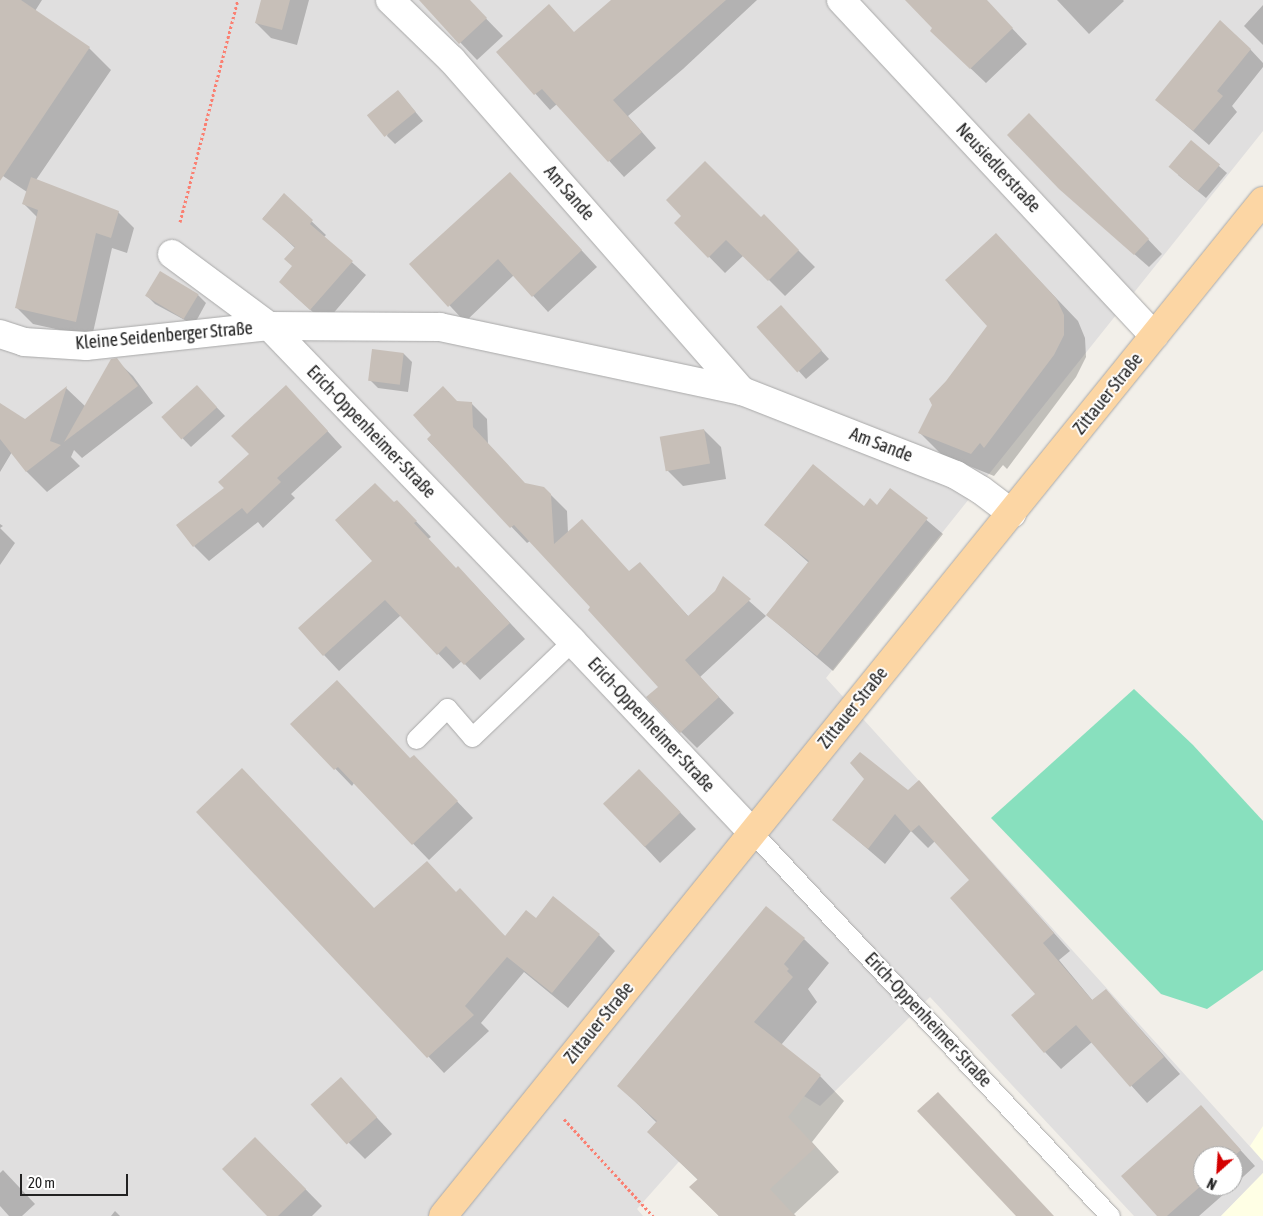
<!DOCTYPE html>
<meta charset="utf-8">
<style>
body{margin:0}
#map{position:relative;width:1263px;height:1216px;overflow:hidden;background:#f2efe9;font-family:"Asap Condensed",sans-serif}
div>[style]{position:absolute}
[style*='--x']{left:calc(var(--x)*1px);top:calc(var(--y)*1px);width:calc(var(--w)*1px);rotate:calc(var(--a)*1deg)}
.residential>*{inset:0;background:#e0dfdf}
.education>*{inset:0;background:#ffffe5}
.pitch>*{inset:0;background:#88e0be}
.shadow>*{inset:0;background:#0003}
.building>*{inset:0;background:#c7bfb8;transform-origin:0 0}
.path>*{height:3px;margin-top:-1.5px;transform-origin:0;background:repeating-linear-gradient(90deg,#fa8072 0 2.5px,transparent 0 5px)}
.roads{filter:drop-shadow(0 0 1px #a9a9a9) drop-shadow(0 0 1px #a9a9a9)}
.service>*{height:19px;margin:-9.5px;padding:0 9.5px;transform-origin:9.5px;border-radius:9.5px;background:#fff}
.minor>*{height:28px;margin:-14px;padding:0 14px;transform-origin:14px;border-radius:14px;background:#fff}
.primary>*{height:28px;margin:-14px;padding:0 14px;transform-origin:14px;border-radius:14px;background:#fcd6a4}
span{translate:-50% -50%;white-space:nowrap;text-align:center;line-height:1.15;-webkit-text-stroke:4px #fff;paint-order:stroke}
.street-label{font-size:18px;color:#222}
.north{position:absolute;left:1193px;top:1146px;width:50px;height:50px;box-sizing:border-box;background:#fff;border:1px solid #a7a7a7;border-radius:50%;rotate:206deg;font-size:14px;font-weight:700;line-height:20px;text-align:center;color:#222}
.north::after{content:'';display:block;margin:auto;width:18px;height:22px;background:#d40000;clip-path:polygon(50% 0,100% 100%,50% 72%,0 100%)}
.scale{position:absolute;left:20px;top:1174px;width:108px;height:22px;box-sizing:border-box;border:2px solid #222;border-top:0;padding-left:6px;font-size:15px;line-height:18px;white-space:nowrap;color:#222;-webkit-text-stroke:4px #fff;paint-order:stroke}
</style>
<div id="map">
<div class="residential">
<div style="clip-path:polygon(evenodd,0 0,1263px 0,1263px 131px,826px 678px,1263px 1161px,1263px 1173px,1221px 1216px,1134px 1216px,930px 997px,820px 1106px,761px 1069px,637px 1209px,643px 1216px,0 1216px,0 0,1203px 1156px,1233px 1156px,1233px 1186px,1203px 1186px,1203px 1156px)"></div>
</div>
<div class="education">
<div style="clip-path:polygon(1263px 1126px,1263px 1161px,1250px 1146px)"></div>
<div style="clip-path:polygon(1263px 1173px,1263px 1216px,1221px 1216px)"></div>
</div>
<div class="pitch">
<div style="clip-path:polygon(1134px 689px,1193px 745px,1263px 821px,1263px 970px,1207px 1009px,1161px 994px,991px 818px)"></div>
</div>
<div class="shadow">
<div style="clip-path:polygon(0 0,42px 0,35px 11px,89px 48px,111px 70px,36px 180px,118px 212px,134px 228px,127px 253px,112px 248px,92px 337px,33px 324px,17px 308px,38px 218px,23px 203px,27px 192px,0 174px)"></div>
<div style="clip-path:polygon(262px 0,309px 0,297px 45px,271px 38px,256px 23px)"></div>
<div style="clip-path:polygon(420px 0,468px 0,503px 36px,477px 60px)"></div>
<div style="clip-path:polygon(613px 0,757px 0,683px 69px,628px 116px,656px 148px,624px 177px,557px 104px,550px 110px,498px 52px,575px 33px)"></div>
<div style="clip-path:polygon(907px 0,985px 0,1027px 44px,986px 83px,947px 46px,934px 28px)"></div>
<div style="clip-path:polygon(1057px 0,1123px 0,1124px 1px,1089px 34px)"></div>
<div style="clip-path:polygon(1263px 5px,1263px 45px,1244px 26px)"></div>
<div style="clip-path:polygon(1250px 49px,1263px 63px,1263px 67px,1232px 106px,1237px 112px,1209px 145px,1157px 100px)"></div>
<div style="clip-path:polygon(398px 91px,423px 121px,395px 144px,387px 136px)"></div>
<div style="clip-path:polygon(1043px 129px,1162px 254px,1149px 267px,1075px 202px)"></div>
<div style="clip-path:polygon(1191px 142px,1227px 173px,1206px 198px,1178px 175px)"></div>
<div style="clip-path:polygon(526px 190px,597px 267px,548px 312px,514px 275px,465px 322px,411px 264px)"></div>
<div style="clip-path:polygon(284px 195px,326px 235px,324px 237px,366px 275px,325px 323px,294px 295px,295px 248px,263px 218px)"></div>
<div style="clip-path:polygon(764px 216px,815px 267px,785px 296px,744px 255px,725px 273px,676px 223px,761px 219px)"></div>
<div style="clip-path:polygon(996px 235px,1078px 321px,1085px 338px,1086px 357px,1076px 377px,1007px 469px,1003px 465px,994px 476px,942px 455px,920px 433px,947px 382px,989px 326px)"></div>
<div style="clip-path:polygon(198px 295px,206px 303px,194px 325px,155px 304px,147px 296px)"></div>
<div style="clip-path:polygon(789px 315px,829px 359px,806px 379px,759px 327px)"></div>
<div style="clip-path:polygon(374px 350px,404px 354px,412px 362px,408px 392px,378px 388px,370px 380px)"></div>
<div style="clip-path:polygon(116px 360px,133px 376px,153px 403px,82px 458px,74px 450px,71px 457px,80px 466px,47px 492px,27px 472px,12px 452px,0 472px,0 404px,25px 420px,66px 388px,86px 407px)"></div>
<div style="clip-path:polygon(205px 395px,225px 416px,191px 447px,163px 418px)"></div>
<div style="clip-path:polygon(301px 402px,342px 447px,291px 494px,295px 498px,263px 528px,258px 522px,209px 561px,194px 546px,226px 489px,250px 454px)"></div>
<div style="clip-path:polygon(458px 402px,471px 403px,487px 419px,488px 444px,526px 485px,544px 488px,567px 511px,568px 533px,630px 572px,655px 580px,689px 617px,716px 592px,723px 578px,766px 616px,809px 563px,766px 525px,877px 506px,890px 489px,943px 534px,833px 671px,767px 615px,700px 677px,734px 713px,697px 748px,681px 732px,660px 687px,592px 607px,530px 541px,527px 543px,428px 440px)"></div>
<div style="clip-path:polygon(704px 430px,721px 447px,726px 479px,683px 486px,667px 470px,661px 439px)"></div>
<div style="clip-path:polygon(412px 517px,431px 537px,428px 539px,456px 569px,473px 583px,525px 639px,480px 680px,462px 661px,453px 669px,401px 615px,339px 671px,324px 655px,374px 561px)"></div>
<div style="clip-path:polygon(0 524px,3px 526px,0 528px,15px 543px,0 565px)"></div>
<div style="clip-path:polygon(292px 724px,410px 759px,430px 773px,473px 818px,429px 860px,354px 783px,352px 786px)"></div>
<div style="clip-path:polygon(656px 787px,696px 829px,660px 863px,604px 803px)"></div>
<div style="clip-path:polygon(908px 791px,935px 799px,1070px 951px,1059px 960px,1093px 1001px,1106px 990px,1180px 1074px,1147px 1103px,1092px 1042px,1061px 1069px,1045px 1052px,1012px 1015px,1037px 994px,971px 880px,935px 841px,928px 848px,911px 831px,885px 864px,834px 820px)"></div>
<div style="clip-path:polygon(198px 812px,374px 909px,456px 893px,506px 937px,536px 920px,599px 935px,615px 951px,568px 1008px,524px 972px,481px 1023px,489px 1031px,444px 1073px)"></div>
<div style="clip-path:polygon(804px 939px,829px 963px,808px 989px,817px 1002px,781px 1045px,820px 1076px,844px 1101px,812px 1142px,839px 1172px,794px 1214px,796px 1216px,719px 1216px,691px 1187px,698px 1180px,648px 1132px,657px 1123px,619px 1086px)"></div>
<div style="clip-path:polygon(341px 1079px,392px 1134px,365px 1159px,349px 1143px)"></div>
<div style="clip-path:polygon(1201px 1107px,1255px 1166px,1233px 1186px,1233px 1156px,1203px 1156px,1203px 1186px,1233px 1186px,1199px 1216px,1159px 1216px)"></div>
<div style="clip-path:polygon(272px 1155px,322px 1206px,312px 1216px,269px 1216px)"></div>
<div style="clip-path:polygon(3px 1170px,35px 1204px,22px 1216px,9px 1216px,0 1206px,0 1173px)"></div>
<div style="clip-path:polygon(115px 1211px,120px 1216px,111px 1216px)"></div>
</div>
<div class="building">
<div style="clip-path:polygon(0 0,21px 0,90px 47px,0 181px)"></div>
<div style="clip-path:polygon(261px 0,290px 0,282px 30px,255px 23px)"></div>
<div style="clip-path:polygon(419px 0,470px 0,487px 18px,459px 44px)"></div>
<div style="clip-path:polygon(611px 0,726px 0,613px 100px,642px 132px,608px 162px,542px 89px,534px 95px,496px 52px,549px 4px,574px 32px)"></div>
<div style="clip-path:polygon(905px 0,987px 0,1013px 28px,970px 69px,930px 31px,932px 28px)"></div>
<div style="clip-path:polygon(1220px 20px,1251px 49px,1217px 91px,1223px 96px,1193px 131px,1155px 100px)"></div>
<div style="left:398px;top:90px;width:28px;height:40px;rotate:51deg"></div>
<div style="clip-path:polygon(1029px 113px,1149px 239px,1134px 255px,1059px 189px,1007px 135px)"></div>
<div style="left:1191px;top:140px;width:38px;height:35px;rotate:40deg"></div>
<div style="clip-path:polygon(705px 161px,761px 217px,764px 214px,799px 250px,768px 281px,726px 240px,708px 258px,674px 223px,681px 216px,666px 200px)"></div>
<div style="clip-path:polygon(510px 172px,582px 250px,532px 297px,498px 259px,448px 307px,409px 264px)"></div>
<div style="clip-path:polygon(31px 177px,119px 211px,111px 238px,96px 233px,76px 322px,15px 308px,38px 210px,22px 204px)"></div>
<div style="clip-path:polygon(284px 193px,313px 220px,310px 224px,353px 261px,310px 310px,279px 282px,292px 266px,284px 259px,295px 247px,262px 219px)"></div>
<div style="clip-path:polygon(996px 233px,1056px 298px,1064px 315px,1064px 335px,1054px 355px,984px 448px,980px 443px,971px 454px,918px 433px,932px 405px,929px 399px,946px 381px,987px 326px,945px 280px)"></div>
<div style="left:160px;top:271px;width:45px;height:29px;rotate:31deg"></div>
<div style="left:781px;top:305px;width:61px;height:33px;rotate:48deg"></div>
<div style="left:372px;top:349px;width:32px;height:32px;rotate:7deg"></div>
<div style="clip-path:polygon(117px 358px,138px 386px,64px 442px,111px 359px)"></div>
<div style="left:197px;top:385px;width:30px;height:48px;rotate:48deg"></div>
<div style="clip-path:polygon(286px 385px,328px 431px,277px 478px,281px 482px,247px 514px,242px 508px,193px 547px,176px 525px,224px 488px,218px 482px,249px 454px,231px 436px)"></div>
<div style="clip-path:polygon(67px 386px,50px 441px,61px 445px,26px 472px,0 439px,0 403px,25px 419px)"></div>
<div style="clip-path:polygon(443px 386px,457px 401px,472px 402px,473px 427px,525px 483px,544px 487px,551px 494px,554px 544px,582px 519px,629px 571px,640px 562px,688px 616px,715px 591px,723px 576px,751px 599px,685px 660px,719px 697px,680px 733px,646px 697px,658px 687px,588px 610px,590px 607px,514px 525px,510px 528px,427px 439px,431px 435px,413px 415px)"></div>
<div style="left:704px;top:429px;width:35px;height:45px;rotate:80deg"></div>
<div style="clip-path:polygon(813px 464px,864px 506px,870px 498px,877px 505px,890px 488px,928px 518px,817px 656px,766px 615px,809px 561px,764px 525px)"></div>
<div style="clip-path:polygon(375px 483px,394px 502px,397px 500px,417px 521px,414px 523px,456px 568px,458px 566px,510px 623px,464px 665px,446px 646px,437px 655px,385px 600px,323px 656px,298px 628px,372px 561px,335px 520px)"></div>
<div style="clip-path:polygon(337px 680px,410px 758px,414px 755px,458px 801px,412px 845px,338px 767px,334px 770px,290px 724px)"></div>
<div style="clip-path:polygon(860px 752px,908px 790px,919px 780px,1054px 933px,1043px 943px,1092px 1000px,1106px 989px,1164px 1057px,1130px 1087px,1076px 1025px,1044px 1053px,1011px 1015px,1035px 994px,950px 898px,969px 880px,919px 825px,911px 832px,895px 814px,868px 849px,832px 820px,864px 779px,850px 763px)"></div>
<div style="clip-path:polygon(242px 768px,374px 908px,427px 861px,456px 892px,460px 888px,505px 936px,526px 910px,536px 918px,553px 896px,600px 934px,552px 993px,507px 957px,465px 1006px,474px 1015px,427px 1058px,196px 812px)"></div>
<div style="left:639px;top:769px;width:60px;height:50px;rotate:46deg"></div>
<div style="clip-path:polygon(766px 906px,805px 938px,784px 964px,789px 969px,787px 971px,793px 977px,754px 1022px,821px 1075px,788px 1117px,816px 1147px,770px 1189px,795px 1216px,719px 1216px,689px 1187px,698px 1179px,647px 1132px,657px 1121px,617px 1086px)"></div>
<div style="left:341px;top:1077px;width:54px;height:41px;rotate:48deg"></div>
<div style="clip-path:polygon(938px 1092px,1054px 1216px,1016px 1216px,917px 1111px)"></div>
<div style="clip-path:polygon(1201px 1105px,1241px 1150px,1233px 1157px,1203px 1156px,1203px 1184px,1167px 1216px,1157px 1216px,1121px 1176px)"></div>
<div style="clip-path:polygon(255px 1137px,306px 1189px,278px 1216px,267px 1216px,222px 1169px)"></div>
</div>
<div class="path">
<div style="--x:180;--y:222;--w:229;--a:-75.4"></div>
<div style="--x:564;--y:1119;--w:132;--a:47.5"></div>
</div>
<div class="roads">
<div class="service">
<div style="--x:416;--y:739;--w:44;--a:-45"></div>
<div style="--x:447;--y:708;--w:38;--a:49"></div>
<div style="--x:472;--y:737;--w:139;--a:-43.8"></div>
<div style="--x:752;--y:832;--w:525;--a:47.01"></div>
</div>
<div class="minor">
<div style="--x:390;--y:0;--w:86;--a:44.1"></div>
<div style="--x:452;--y:60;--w:440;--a:48.8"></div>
<div style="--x:841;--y:0;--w:459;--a:47"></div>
<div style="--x:172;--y:254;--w:121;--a:36.6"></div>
<div style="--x:269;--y:326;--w:437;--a:46.1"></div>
<div style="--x:572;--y:641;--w:262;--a:46.7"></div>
<div style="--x:0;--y:334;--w:25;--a:18"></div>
<div style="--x:24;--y:342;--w:62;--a:3.7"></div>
<div style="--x:86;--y:346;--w:184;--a:-6.2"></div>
<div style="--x:269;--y:326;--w:171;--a:0.3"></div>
<div style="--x:440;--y:327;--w:309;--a:12"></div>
<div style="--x:742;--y:391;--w:230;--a:21.4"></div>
<div style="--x:956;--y:475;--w:29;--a:31"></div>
<div style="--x:981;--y:490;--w:39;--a:37"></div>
</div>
<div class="primary">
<div style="--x:443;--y:1216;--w:1305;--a:-51.07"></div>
</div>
</div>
<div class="street-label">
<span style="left:998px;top:168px;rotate:47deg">Neusiedlerstraße</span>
<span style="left:569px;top:193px;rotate:49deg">Am Sande</span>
<span style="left:164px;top:336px;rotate:-5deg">Kleine Seidenberger Straße</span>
<span style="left:1108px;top:394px;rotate:-51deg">Zittauer Straße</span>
<span style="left:371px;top:432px;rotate:46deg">Erich-Oppenheimer-Straße</span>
<span style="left:881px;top:445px;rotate:21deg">Am Sande</span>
<span style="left:853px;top:708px;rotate:-51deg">Zittauer Straße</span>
<span style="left:651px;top:725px;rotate:47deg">Erich-Oppenheimer-Straße</span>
<span style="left:928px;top:1020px;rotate:47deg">Erich-Oppenheimer-Straße</span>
<span style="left:599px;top:1023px;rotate:-51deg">Zittauer Straße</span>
</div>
<div class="north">N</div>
<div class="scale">20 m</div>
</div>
